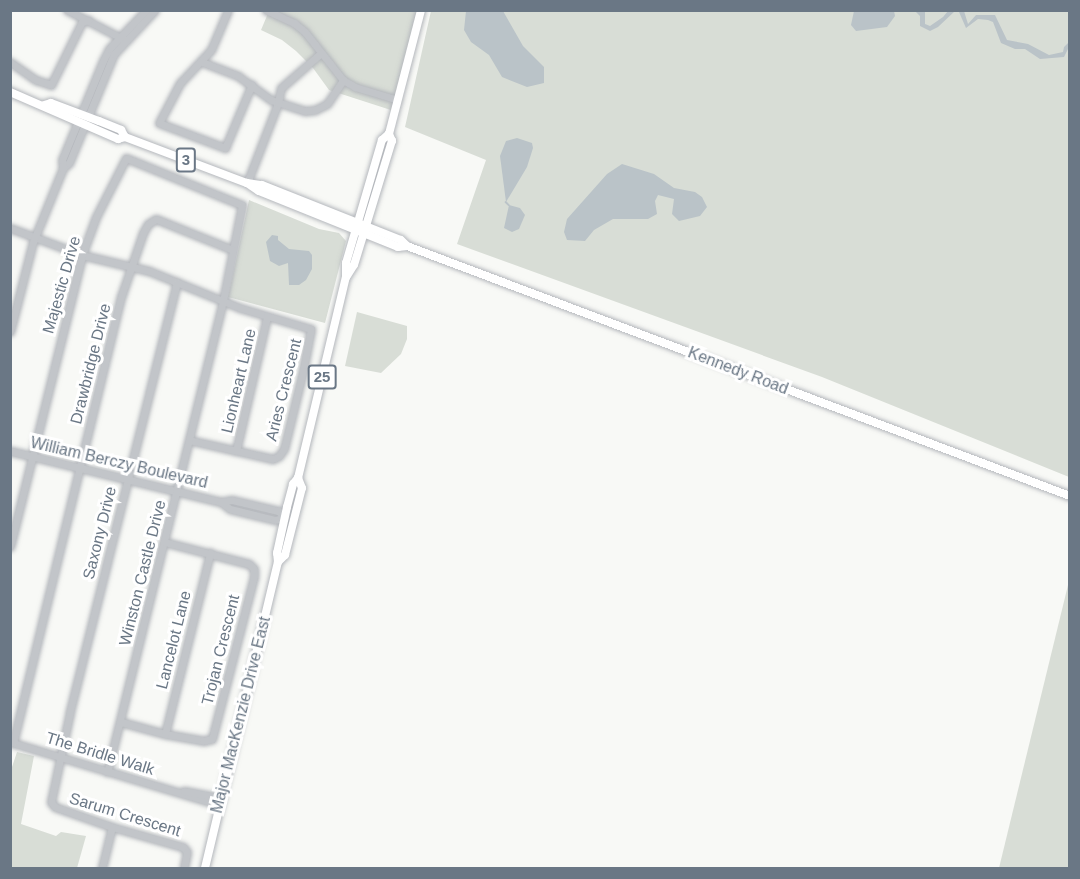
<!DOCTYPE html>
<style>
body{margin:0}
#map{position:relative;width:1080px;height:879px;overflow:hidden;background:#f8f9f6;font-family:Helvetica,sans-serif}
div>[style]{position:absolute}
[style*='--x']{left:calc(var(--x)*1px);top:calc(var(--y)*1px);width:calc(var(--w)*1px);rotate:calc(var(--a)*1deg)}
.green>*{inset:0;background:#d8ddd6}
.water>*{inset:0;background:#bac3c8}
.stream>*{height:1.5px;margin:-0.75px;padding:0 0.75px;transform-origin:0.75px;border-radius:0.75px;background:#bac3c8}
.roads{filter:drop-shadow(0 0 2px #b4b7bc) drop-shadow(0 0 2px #b4b7bc)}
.minor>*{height:7px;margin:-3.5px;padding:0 3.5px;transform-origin:3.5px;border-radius:3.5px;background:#c2c5c9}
.major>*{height:8px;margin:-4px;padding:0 4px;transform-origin:4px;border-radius:4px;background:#fff}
span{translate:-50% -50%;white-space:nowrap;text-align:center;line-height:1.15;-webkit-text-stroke:6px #fff;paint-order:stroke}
.shield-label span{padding:2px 4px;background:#fff;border:2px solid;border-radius:4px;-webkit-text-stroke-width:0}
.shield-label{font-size:15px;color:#6a7785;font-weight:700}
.street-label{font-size:16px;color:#6a7785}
.frame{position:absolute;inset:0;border:12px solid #6a7785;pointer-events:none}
</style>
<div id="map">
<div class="green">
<div style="clip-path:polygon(269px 11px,423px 11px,397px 112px,329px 90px,313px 68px,296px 51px,282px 40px,261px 30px)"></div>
<div style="clip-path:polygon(431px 11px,1069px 11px,1069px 477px,822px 377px,457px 244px,486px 160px,405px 127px)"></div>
<div style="clip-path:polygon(249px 200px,319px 229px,339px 233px,346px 241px,325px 323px,228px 297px)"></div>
<div style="clip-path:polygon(357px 312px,407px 326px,407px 339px,401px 354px,381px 373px,345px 366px)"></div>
<div style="clip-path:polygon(1069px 581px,1069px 868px,999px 868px)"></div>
<div style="clip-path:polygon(17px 752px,34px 756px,21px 824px,56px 836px,61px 832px,86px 836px,77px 868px,11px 868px,11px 770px)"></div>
</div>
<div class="water">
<div style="clip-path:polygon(466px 11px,503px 11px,523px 46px,544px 67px,544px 83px,527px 87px,502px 77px,489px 55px,471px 42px,464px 30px)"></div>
<div style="clip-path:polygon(854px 11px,894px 11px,895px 16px,887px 27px,856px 31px,851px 25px)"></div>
<div style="clip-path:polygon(915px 11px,925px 12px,925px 24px,930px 26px,943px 17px,948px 11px,964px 11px,968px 24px,976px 15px,995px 15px,1007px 40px,1028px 44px,1049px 55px,1063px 52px,1064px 47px,1069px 42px,1069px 47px,1064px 57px,1040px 59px,1025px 49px,1015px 49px,1001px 43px,993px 22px,988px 20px,978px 19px,966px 28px,959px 12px,955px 11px,938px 27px,930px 31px,920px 26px,920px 16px)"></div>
<div style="clip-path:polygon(517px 138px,532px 143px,533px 148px,527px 167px,506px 202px,500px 156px,506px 141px)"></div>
<div style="clip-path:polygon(622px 164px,654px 174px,674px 188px,695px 192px,702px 197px,707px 207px,700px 216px,679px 221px,672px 214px,674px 199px,658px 195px,655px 201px,657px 214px,648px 219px,613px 219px,594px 230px,585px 241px,567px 240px,564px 232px,567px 219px,607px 174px)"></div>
<div style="clip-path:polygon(509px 205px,520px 208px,525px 215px,519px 229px,512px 232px,504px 228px)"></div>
<div style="clip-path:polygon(272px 235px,278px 236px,278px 240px,289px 249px,309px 251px,312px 255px,312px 269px,306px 280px,299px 285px,289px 285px,288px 263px,279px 266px,270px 261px,266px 242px)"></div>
</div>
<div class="stream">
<div style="--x:506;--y:202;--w:4;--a:45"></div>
</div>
<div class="roads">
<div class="minor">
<div style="--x:67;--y:10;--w:63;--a:27.4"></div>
<div style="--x:228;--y:10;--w:43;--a:113"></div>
<div style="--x:211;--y:50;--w:45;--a:133.2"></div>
<div style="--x:180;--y:83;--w:45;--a:117.7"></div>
<div style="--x:159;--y:123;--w:71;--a:20.7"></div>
<div style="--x:225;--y:148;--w:69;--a:-67.1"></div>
<div style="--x:266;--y:10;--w:31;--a:25"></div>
<div style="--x:294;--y:23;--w:14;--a:39"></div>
<div style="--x:305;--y:32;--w:61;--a:51.6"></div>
<div style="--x:343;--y:80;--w:14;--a:30"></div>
<div style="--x:355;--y:87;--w:45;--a:16.8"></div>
<div style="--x:10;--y:62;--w:32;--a:35"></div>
<div style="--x:36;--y:80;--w:16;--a:18"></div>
<div style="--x:51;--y:85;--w:70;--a:-63.8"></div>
<div style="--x:82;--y:22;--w:7;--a:-16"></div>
<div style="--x:202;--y:62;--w:39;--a:21"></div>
<div style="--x:238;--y:76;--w:41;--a:36"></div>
<div style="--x:271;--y:100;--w:36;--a:18"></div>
<div style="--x:305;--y:111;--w:10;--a:-6"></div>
<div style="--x:315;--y:110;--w:13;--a:-27"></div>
<div style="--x:327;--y:104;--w:29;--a:-56"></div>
<div style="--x:63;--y:168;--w:8;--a:-40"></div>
<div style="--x:69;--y:163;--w:118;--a:-67.6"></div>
<div style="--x:114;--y:54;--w:60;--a:-47"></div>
<div style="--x:247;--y:183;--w:86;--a:-68.8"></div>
<div style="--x:278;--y:103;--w:15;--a:-79"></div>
<div style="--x:281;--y:88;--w:53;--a:-41.2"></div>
<div style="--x:10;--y:228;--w:77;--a:20.6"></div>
<div style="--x:82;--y:255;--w:69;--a:13.4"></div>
<div style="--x:149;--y:271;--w:98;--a:22.1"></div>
<div style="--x:240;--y:308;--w:74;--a:16.5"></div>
<div style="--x:311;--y:329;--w:43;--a:100.8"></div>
<div style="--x:303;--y:371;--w:80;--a:103.7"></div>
<div style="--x:284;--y:449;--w:9;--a:126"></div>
<div style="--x:279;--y:456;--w:7;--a:153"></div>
<div style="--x:273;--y:459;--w:86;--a:-167.3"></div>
<div style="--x:177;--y:282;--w:443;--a:104"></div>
<div style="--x:70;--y:712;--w:92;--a:101.9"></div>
<div style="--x:51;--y:802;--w:6;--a:51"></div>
<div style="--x:55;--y:807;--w:60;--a:19.3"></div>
<div style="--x:112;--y:827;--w:74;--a:15.7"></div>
<div style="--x:183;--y:847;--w:6;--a:51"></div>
<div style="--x:187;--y:852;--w:16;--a:101"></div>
<div style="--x:10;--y:332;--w:93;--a:-75.7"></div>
<div style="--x:33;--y:242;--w:80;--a:-67.9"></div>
<div style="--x:63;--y:168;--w:8;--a:-97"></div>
<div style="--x:62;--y:160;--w:107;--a:-67.5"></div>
<div style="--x:103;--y:61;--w:13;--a:-63"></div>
<div style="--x:109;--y:49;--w:54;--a:-46.5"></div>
<div style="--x:10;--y:451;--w:217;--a:13.6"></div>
<div style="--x:221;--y:502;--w:11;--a:38"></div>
<div style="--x:230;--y:509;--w:46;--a:13.7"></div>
<div style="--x:275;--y:520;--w:10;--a:-17"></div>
<div style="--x:285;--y:517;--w:9;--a:-139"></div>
<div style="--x:278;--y:511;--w:47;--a:-166.6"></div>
<div style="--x:232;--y:500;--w:11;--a:170"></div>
<div style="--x:236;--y:451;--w:138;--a:-77"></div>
<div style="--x:10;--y:547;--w:301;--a:-76.1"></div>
<div style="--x:82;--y:255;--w:40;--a:-69.8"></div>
<div style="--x:96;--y:217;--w:66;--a:-63"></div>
<div style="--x:126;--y:158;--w:125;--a:22.1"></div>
<div style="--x:242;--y:205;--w:98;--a:101.2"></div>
<div style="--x:223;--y:301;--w:485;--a:103.8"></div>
<div style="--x:121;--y:722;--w:46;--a:15.3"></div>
<div style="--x:165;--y:734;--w:39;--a:10"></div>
<div style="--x:203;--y:741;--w:9;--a:-13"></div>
<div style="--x:212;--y:739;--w:167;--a:-75.5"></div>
<div style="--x:254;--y:577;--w:8;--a:-90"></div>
<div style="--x:254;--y:569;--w:7;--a:-135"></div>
<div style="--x:249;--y:564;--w:88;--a:-165.5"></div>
<div style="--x:165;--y:734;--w:187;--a:-76"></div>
<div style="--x:10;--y:742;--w:219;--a:16.7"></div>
<div style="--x:13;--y:743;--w:459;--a:-76.4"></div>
<div style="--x:121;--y:297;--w:68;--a:-71"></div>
<div style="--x:143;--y:233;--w:10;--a:-61"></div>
<div style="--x:148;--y:224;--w:9;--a:-32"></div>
<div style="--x:156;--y:219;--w:83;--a:21.9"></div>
<div style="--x:184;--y:791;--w:38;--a:11"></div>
<div style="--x:102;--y:868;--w:42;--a:-76.3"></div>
</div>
<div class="major">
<div style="--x:10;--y:92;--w:118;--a:23.5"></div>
<div style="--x:118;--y:139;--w:7;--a:-16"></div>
<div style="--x:125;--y:137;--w:130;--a:20.7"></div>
<div style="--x:247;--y:183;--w:14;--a:34"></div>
<div style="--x:259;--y:191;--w:150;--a:21.9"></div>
<div style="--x:398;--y:247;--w:9;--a:-6"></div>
<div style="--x:44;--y:105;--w:7;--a:-16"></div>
<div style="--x:51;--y:103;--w:51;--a:20.6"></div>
<div style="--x:99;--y:121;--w:24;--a:22"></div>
<div style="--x:121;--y:130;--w:8;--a:60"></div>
<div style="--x:247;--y:183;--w:15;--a:8"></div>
<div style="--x:262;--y:185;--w:149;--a:21.6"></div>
<div style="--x:401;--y:240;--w:8;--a:45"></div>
<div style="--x:407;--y:246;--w:709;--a:20.66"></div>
<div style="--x:347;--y:276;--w:13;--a:-58"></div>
<div style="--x:354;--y:265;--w:130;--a:-73"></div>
<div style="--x:392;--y:141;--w:8;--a:-113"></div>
<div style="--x:389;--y:134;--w:128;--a:-75.5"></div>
<div style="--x:278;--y:562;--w:10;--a:-45"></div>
<div style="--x:285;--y:555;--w:69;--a:-75.8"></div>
<div style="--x:302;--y:488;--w:11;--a:-112"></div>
<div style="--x:205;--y:868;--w:315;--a:-76.6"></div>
<div style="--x:278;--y:562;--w:9;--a:-96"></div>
<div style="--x:277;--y:553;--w:47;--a:-77.7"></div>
<div style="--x:287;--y:507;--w:24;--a:-75"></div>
<div style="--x:293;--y:484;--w:8;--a:-50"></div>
<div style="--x:298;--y:478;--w:207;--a:-76.6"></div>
<div style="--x:346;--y:277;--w:14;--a:-90"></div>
<div style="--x:346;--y:263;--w:128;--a:-73.7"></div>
<div style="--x:382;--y:140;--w:9;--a:-41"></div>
</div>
</div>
<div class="shield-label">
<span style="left:186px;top:160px">3</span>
<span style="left:322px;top:377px">25</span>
</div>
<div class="street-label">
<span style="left:62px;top:285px;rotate:-74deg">Majestic Drive</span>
<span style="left:91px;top:364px;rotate:-76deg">Drawbridge Drive</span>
<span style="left:738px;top:371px;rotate:21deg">Kennedy Road</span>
<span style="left:239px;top:381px;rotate:-77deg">Lionheart Lane</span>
<span style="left:284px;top:390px;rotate:-76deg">Aries Crescent</span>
<span style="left:119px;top:463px;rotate:13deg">William Berczy Boulevard</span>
<span style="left:100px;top:533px;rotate:-76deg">Saxony Drive</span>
<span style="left:143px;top:573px;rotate:-76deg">Winston Castle Drive</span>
<span style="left:174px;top:640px;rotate:-76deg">Lancelot Lane</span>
<span style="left:221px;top:650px;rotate:-76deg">Trojan Crescent</span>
<span style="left:241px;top:715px;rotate:-76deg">Major MacKenzie Drive East</span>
<span style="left:100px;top:754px;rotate:17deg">The Bridle Walk</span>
<span style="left:125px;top:815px;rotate:17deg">Sarum Crescent</span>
</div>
<div class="frame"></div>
</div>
